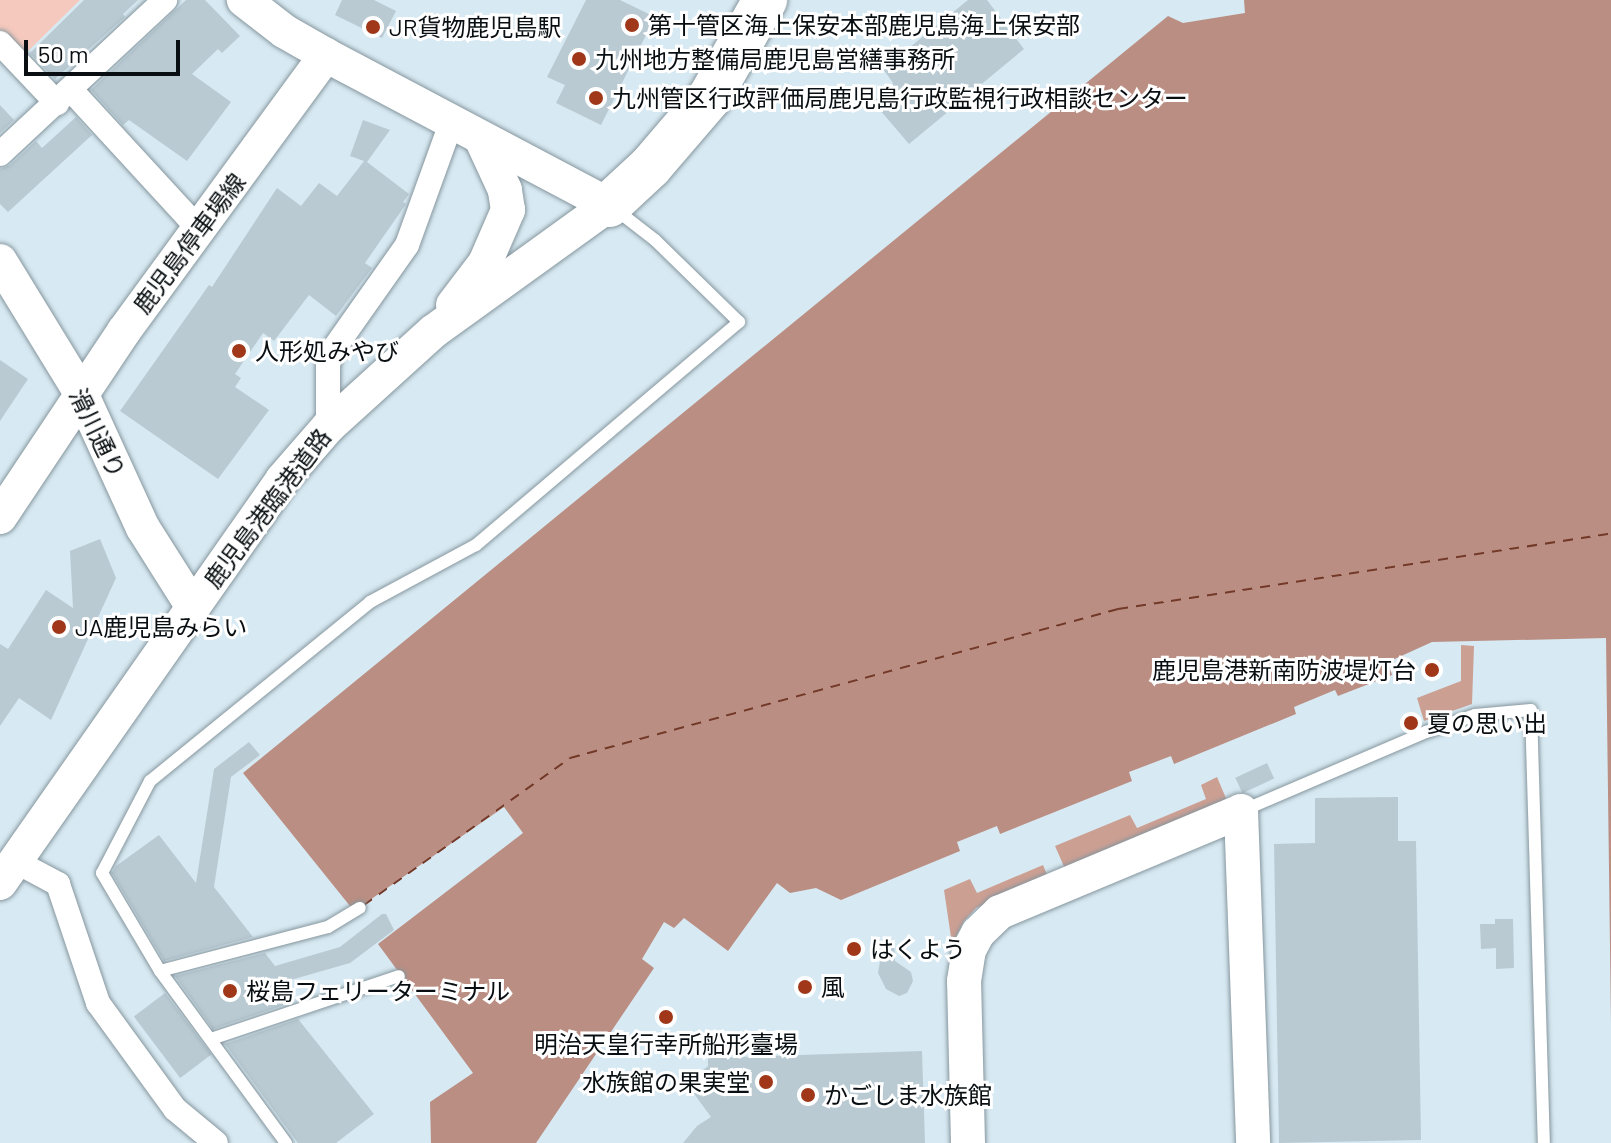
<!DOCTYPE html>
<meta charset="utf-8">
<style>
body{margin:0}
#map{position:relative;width:1611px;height:1143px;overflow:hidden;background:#d7e9f2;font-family:Barlow,"Noto Sans JP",sans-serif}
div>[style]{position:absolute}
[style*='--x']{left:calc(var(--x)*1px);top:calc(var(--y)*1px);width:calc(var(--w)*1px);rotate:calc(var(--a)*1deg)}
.green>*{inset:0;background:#f5c9bd}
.forest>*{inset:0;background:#cc9f93}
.water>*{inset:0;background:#ba8e82}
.ferry>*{height:2px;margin-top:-1px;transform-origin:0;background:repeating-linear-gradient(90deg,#723828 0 10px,transparent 0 18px)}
.building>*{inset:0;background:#b9cad3;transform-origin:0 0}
.roads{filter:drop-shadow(0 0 2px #86969e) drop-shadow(0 0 2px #86969e)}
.lane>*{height:12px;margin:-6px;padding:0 6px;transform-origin:6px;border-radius:6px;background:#fff}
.street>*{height:24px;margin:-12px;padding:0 12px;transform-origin:12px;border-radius:12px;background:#fff}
.secondary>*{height:34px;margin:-17px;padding:0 17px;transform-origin:17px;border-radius:17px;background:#fff}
.highway>*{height:44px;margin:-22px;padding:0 22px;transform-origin:22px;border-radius:22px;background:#fff}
.dots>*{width:22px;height:22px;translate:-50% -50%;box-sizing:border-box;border:4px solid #fff;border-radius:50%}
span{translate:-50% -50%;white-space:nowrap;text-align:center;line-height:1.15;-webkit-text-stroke:6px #fff;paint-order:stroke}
.poi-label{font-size:24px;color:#080e11}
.left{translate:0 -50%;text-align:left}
.right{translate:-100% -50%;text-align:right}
.street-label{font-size:24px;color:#080e11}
.scale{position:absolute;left:24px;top:40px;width:156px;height:36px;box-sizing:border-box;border:4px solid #080e11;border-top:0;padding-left:10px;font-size:24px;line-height:28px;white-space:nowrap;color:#080e11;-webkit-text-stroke:6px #fff;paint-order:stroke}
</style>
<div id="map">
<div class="green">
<div style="clip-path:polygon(0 0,80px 0,24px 55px,0 30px)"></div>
</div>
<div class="forest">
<div style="clip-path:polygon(1461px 645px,1474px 646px,1472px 704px,1424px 721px,1417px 698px,1461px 681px)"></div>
<div style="clip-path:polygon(1217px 777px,1228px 803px,1066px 871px,1055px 846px,1130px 815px,1137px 828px,1206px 799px,1201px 785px)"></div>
<div style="clip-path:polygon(1043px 865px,1048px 877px,976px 908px,964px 921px,952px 944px,944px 890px,970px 879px,977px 893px)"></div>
</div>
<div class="water">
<div style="clip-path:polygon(1244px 0,1611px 0,1611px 1024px,1606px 638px,1432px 642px,1388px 662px,1392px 675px,1338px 696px,1335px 690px,1294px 707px,1296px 714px,1174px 764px,1171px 756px,1129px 772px,1132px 781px,1000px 834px,997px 826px,957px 842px,960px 851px,841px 900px,816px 888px,790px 893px,777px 883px,728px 951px,684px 918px,674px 928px,664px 922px,642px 959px,654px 968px,536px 1143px,431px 1143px,430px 1102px,473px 1073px,378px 944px,523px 833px,504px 807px,354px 911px,243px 773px,1168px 16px,1183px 23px,1245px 13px)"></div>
</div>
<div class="ferry">
<div style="--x:364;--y:905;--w:253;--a:-35.5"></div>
<div style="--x:570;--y:758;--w:568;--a:-15.21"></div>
<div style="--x:1118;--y:609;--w:499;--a:-8.7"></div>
</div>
<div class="building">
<div style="clip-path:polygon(84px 0,138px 0,123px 14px,125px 17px,55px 79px,30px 53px)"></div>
<div style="clip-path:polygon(186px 0,205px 0,240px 36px,222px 53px,218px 49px,192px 74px,231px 102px,187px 161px,129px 120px,123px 125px,91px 90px)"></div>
<div style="clip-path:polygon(342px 0,374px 0,396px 11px,382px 38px,335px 15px)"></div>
<div style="clip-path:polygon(586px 0,620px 0,655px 17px,601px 125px,556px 103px,565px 85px,547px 77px)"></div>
<div style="clip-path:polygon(968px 0,987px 0,1024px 49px,909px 144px,873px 102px,893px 83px,883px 69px)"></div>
<div style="clip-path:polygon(0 105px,14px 120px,0 133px)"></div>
<div style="clip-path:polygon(76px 117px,92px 135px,8px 212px,0 204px,0 169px,10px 165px,36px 141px,42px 148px)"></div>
<div style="clip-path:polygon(363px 120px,390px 130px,367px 162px,409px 194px,403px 202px,406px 204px,365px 263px,372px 268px,336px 316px,309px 295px,274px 341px,263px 333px,235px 374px,241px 378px,235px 387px,269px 410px,218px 479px,120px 411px,209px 285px,212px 287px,277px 188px,301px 206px,319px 183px,337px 196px,364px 161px,350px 156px)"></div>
<div style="clip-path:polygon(0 360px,28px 379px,0 421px)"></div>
<div style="clip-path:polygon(100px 539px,116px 578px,51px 720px,19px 698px,0 726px,0 644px,8px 649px,46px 590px,73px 608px,70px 551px)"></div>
<div style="clip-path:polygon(249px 742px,260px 755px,231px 777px,214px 887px,253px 937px,164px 961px,112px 873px,116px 866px,159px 835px,196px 883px,214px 769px)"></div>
<div style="left:1267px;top:763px;width:17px;height:35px;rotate:65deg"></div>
<div style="clip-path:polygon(1398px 797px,1398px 841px,1416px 841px,1421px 1140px,1279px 1143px,1274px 844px,1315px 843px,1315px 798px)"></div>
<div style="clip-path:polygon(382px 914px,386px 914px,394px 930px,350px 963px,273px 985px,287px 1004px,213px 1029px,175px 976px,265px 953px,275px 966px,340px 947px)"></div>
<div style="clip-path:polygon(1495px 919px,1513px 919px,1514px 968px,1496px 969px,1496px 948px,1481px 949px,1480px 924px,1495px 924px)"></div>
<div style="clip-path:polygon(894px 939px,895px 961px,911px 972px,913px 981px,907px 993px,899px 996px,886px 989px,878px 973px,880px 961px)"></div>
<div style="left:165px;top:993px;width:77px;height:39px;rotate:53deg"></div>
<div style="clip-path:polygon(298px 1019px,374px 1114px,336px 1143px,298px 1143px,225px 1044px)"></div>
<div style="clip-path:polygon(922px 1051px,925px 1143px,683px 1143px,697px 1126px,711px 1117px,692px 1091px,695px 1077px,708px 1066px,708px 1058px)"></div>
</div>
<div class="roads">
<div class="lane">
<div style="--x:1244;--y:810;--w:198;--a:-23.2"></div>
<div style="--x:1426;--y:732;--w:52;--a:-19.1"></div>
<div style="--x:1475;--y:715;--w:56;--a:-5.1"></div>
<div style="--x:1531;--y:710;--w:433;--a:88.3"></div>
<div style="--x:160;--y:971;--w:174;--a:-14.7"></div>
<div style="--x:328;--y:927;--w:37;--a:-31"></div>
<div style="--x:211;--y:1039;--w:198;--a:-18.5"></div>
<div style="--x:286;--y:1143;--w:213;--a:-126.2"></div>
<div style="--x:160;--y:971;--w:114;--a:-120.6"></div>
<div style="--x:102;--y:873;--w:104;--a:-62.4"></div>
<div style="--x:150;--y:781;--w:284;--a:-39.1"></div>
<div style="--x:370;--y:602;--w:120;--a:-28.3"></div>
<div style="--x:476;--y:545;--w:345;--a:-40.3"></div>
<div style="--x:739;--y:322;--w:117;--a:-135.7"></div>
<div style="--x:655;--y:240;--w:51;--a:-142.2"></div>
</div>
<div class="street">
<div style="--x:0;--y:43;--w:83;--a:46.5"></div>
<div style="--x:71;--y:90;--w:189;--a:47.4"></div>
<div style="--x:0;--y:154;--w:226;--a:-43"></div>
<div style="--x:328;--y:427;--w:63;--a:-90"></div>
<div style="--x:328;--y:364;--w:15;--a:-70"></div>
<div style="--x:333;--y:350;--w:128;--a:-54.8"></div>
<div style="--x:407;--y:245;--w:132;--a:-70.1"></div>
<div style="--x:15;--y:861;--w:49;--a:28.1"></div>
<div style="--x:58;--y:884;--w:126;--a:71.4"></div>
<div style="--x:98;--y:1003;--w:131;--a:54"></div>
<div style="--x:175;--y:1109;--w:53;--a:39.7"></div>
</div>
<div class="secondary">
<div style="--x:0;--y:261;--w:157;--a:58.5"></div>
<div style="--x:82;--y:395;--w:146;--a:65.4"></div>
<div style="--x:143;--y:528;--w:93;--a:57.7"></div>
<div style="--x:453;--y:305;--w:53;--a:-52.7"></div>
<div style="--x:485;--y:263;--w:58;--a:-66.5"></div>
<div style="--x:508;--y:210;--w:20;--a:-99"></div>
<div style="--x:505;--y:190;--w:57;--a:-114.8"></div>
<div style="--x:0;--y:517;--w:224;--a:-56.3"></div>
<div style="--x:124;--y:331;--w:342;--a:-53.8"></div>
<div style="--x:0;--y:883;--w:492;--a:-55"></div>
<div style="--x:282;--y:480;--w:70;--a:-49"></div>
<div style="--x:328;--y:427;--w:143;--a:-42.2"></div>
<div style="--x:434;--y:331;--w:216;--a:-35.8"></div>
<div style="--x:609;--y:205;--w:320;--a:-152.1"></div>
<div style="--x:326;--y:55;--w:48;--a:-150.3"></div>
<div style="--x:284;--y:31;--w:51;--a:-142.2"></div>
<div style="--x:968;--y:1143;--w:162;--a:-91.4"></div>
<div style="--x:964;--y:981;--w:31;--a:-81"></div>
<div style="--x:969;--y:950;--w:19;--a:-62"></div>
<div style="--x:978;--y:933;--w:30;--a:-44"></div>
<div style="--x:1000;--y:912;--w:261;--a:-22.7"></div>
<div style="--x:1241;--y:811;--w:332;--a:87.9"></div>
</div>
<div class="highway">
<div style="--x:609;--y:205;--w:56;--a:-42.8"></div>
<div style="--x:650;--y:167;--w:92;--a:-49.4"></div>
<div style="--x:710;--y:97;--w:112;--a:-60.4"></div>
</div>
</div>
<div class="dots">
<div style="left:632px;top:25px;background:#9f3718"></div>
<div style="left:373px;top:27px;background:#9f3718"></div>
<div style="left:579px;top:59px;background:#9f3718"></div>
<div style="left:596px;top:98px;background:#9f3718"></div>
<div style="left:239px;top:351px;background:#9f3718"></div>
<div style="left:59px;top:627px;background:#9f3718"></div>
<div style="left:1432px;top:670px;background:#9f3718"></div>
<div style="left:1411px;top:723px;background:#9f3718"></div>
<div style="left:854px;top:949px;background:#9f3718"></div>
<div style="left:805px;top:987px;background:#9f3718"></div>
<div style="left:230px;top:991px;background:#9f3718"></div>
<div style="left:666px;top:1017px;background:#9f3718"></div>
<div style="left:766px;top:1082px;background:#9f3718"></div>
<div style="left:808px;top:1095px;background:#9f3718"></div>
</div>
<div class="poi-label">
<span class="left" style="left:648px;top:25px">第十管区海上保安本部鹿児島海上保安部</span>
<span class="left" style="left:389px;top:27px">JR貨物鹿児島駅</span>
<span class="left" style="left:595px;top:59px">九州地方整備局鹿児島営繕事務所</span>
<span class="left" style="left:612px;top:98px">九州管区行政評価局鹿児島行政監視行政相談センター</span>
<span class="left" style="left:255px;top:351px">人形処みやび</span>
<span class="left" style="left:75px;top:627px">JA鹿児島みらい</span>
<span class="right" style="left:1416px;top:670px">鹿児島港新南防波堤灯台</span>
<span class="left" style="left:1427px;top:723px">夏の思い出</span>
<span class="left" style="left:870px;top:949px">はくよう</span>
<span class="left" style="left:821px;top:987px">風</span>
<span class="left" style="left:246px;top:991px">桜島フェリーターミナル</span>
<span style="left:666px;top:1044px">明治天皇行幸所船形臺場</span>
<span class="right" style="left:750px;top:1082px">水族館の果実堂</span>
<span class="left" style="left:824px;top:1095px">かごしま水族館</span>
</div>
<div class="street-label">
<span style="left:189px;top:243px;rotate:-53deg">鹿児島停車場線</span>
<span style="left:98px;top:433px;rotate:64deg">滑川通り</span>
<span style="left:267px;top:508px;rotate:-53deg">鹿児島港臨港道路</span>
</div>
<div class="scale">50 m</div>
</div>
